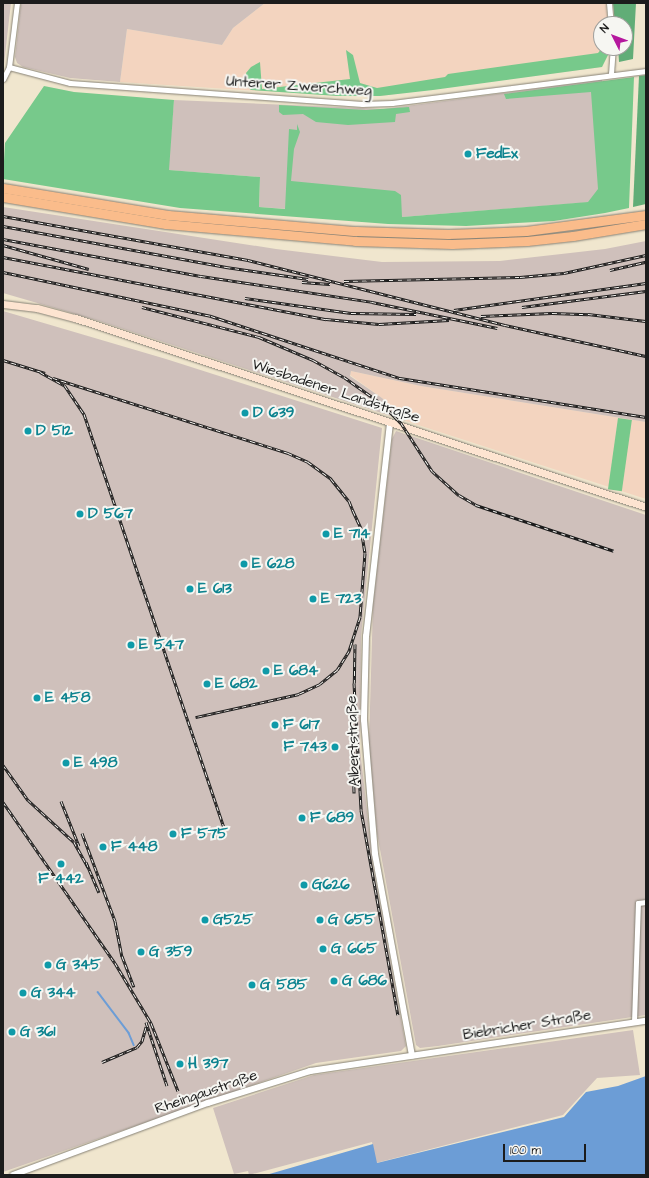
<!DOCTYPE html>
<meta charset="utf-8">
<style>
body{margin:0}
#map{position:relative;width:649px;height:1178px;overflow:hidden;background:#f0e6ce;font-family:"Architects Daughter",sans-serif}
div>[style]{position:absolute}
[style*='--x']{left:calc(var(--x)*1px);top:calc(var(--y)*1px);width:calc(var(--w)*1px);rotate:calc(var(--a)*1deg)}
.built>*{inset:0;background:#f3d4bf}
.industrial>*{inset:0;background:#cfc0bb}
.green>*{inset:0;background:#77c98b;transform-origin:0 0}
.forest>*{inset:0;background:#61ad77}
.water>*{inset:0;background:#6c9dd6}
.stream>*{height:1.5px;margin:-0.75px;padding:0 0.75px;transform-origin:0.75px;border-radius:0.75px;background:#6c9dd6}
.roads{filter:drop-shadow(0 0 1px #868175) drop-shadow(0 0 1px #868175)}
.minor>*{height:5px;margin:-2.5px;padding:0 2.5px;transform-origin:2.5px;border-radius:2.5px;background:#fff}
.tertiary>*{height:6px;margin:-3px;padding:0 3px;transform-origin:3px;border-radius:3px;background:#fff}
.secondary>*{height:7px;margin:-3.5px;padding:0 3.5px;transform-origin:3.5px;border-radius:3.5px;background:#fde4d1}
.motorway>*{height:9px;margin:-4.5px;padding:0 4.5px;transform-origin:4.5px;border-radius:4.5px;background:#fabc8b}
.rail>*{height:3px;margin-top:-1.5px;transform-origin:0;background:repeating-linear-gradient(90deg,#f6f6f2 0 4.5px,#1c1c1c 0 9px);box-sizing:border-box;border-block:1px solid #1c1c1c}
.dots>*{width:11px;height:11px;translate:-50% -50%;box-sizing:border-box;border:2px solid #f6f6f2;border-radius:50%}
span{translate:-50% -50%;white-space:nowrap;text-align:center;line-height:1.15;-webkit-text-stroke:4px #f6f6f2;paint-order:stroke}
.street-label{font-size:15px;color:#1c1c1c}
.culture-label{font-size:15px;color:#0d838f;font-weight:700}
.left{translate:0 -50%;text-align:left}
.right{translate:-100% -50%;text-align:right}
.frame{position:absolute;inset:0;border:4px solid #1c1c1c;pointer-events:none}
.north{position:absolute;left:593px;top:16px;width:40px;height:40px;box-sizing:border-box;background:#f6f6f2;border:1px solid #9f9f9c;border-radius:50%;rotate:312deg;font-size:11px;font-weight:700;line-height:16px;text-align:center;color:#1c1c1c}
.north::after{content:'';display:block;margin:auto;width:14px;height:18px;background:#b5179e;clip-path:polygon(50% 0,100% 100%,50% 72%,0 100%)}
.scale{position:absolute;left:503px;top:1144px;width:83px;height:18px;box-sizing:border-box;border:2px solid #1c1c1c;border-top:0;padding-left:5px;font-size:12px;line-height:14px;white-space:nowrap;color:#1c1c1c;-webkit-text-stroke:3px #f6f6f2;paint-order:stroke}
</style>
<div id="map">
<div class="built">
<div style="clip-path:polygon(265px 3px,606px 3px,608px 24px,601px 24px,601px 48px,610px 48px,610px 51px,602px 67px,380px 96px,338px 96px,120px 82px,127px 29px,222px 45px,233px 28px)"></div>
<div style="clip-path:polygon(351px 371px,421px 386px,646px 422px,646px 499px,406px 421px,382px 398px,350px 375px)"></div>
</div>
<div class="industrial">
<div style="clip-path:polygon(3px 3px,11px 3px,4px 64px,3px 64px)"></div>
<div style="clip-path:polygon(21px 3px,265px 3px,233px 28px,222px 45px,127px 29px,120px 82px,70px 78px,23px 67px,17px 63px,15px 57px)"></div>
<div style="clip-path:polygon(602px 80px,606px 201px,402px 217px,259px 207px,260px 177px,168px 170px,174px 100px,384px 109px)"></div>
<div style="clip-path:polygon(3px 207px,276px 249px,382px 262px,500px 261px,605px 249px,646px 241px,646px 422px,421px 386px,351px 371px,350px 376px,382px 398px,406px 421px,99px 321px,3px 293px)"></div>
<div style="clip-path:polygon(3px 311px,166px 359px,382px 428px,361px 636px,360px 749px,373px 865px,406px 1046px,401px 1051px,316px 1063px,3px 1172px)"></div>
<div style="clip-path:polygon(396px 431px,646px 515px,646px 1015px,438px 1046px,420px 1048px,416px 1045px,377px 833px,369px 742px,373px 606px,392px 439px)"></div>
<div style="clip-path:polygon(633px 1030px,640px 1075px,597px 1078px,563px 1115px,376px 1163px,372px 1142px,249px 1175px,248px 1171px,234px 1174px,213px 1108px,314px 1075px)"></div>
</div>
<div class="green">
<div style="clip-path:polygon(602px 48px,610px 48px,610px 51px,602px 67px,433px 90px,380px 96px,338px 96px,251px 90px,246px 85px,246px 73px,251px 67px,260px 62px,262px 89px,350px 79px,346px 50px,353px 55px,360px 83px,377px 88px,445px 77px,448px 74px,598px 53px)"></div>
<div style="clip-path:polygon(634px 77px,629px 208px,605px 213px,554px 221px,466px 226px,388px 224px,180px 208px,3px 179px,5px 143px,44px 86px,74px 92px,174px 100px,169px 170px,260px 177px,259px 207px,285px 209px,289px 129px,297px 130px,297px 124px,300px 132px,294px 149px,291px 181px,395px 191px,401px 195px,402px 217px,588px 202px,598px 189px,591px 92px,506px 99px,504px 94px)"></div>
<div style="clip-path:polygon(279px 105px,366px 110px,409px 107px,410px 112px,396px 114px,395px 122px,348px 125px,316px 122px,303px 114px,283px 115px,279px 112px)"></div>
<div style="left:618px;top:418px;width:14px;height:72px;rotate:8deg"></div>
</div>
<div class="forest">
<div style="clip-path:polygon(613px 3px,636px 3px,633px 59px,619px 62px,618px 48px,625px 48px,625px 24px,615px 24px)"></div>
<div style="clip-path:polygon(646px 75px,646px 204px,633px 207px,639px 76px)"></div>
</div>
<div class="water">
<div style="clip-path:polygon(646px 1076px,646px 1175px,266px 1175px,373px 1144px,377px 1163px,564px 1117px,586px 1092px,618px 1086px)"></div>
</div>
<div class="stream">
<div style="--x:98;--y:992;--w:51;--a:52.9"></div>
<div style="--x:129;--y:1033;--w:13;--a:67"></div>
</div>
<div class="roads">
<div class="minor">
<div style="--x:609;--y:3;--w:21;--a:85"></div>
<div style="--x:9;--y:67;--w:63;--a:14.7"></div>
<div style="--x:70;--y:83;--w:293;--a:4.1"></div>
<div style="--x:362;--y:104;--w:30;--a:-2"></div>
<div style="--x:392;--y:103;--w:256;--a:-7.2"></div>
<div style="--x:611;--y:74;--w:26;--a:-86"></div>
<div style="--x:3;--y:79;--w:13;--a:-63"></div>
<div style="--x:9;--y:67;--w:64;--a:-82.9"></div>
<div style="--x:634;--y:1022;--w:119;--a:-88.1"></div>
<div style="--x:638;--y:903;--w:8;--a:-7"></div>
</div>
<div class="tertiary">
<div style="--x:390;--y:423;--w:214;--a:96.4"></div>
<div style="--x:366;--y:636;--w:84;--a:91.4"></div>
<div style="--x:364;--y:720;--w:134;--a:85.3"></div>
<div style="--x:375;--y:854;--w:205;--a:79.6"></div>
<div style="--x:13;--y:1175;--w:208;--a:-20.3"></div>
<div style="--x:208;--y:1103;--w:107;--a:-17.4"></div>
<div style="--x:310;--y:1071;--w:340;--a:-8.5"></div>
</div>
<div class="secondary">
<div style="--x:3;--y:304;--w:34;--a:7"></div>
<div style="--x:37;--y:308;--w:39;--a:15"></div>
<div style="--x:75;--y:318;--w:601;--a:18.31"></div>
</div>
<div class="motorway">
<div style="--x:3;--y:188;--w:167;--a:9.3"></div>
<div style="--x:168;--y:215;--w:189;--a:4.9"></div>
<div style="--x:356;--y:231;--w:92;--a:1.9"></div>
<div style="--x:448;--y:234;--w:78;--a:-2.2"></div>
<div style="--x:526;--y:231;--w:121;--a:-7.6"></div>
<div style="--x:3;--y:197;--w:165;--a:9.4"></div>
<div style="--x:166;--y:224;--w:190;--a:5.1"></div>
<div style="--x:355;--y:241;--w:97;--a:1.8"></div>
<div style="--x:452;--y:244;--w:75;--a:-2.3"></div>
<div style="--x:527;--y:241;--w:46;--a:-6.2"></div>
<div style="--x:573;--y:236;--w:74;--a:-9.3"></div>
</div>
</div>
<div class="rail">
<div style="--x:3;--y:216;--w:249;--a:10.2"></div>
<div style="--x:248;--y:260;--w:265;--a:14.2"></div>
<div style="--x:505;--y:325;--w:144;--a:12.4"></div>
<div style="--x:3;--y:226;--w:227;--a:10.4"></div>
<div style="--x:226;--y:267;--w:83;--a:8.3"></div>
<div style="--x:3;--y:239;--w:201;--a:10.6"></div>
<div style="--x:201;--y:276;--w:173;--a:8.6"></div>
<div style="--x:372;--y:302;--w:128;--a:11.7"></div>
<div style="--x:3;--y:245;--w:89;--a:15.6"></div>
<div style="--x:3;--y:257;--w:329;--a:10.9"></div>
<div style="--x:326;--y:319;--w:53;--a:5.4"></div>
<div style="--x:379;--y:324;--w:70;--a:-3.3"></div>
<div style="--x:610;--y:270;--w:37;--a:-13"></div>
<div style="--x:3;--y:272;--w:213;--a:11.9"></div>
<div style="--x:211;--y:316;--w:199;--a:18.2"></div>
<div style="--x:400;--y:378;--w:249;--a:9"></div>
<div style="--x:344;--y:281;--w:176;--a:-1.3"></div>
<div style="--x:520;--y:277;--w:44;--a:-5.2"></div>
<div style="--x:564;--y:273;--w:84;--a:-12.4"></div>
<div style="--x:302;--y:282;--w:28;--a:4"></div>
<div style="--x:245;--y:298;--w:107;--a:8.1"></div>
<div style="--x:351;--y:313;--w:65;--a:0.9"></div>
<div style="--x:142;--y:307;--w:121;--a:14.4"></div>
<div style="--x:259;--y:337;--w:59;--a:23.1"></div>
<div style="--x:313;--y:360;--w:35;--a:29"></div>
<div style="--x:344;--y:377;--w:47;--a:35.4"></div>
<div style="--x:382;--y:404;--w:27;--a:45"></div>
<div style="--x:401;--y:423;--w:57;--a:57.1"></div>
<div style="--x:432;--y:471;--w:36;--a:42"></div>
<div style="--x:459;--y:495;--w:20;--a:30"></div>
<div style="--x:476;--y:505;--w:145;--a:18.4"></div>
<div style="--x:522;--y:307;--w:125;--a:-7.4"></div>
<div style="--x:454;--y:310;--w:194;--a:-8"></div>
<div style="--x:481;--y:316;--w:71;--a:-2.4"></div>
<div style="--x:552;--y:313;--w:36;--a:2"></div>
<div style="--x:588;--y:314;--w:58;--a:6.9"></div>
<div style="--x:3;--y:360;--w:44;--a:17.2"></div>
<div style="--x:40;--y:372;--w:29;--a:29"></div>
<div style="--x:65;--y:386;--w:34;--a:56"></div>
<div style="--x:84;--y:414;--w:440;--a:71.3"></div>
<div style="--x:53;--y:378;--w:247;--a:17.7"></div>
<div style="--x:288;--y:453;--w:22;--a:24"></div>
<div style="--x:308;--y:462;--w:29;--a:36"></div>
<div style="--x:331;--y:479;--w:28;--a:51"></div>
<div style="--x:349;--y:501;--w:11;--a:68"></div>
<div style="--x:353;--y:511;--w:19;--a:65"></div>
<div style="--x:361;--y:528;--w:25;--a:81"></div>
<div style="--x:365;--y:553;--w:64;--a:94.5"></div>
<div style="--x:360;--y:617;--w:36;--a:108"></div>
<div style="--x:349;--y:651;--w:22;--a:122"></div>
<div style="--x:337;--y:670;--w:22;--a:141"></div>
<div style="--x:320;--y:684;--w:23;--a:155"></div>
<div style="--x:299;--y:694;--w:106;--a:167.4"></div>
<div style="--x:355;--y:644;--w:39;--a:91"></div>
<div style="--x:354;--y:683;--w:127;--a:86.8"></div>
<div style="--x:361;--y:810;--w:208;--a:79.8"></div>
<div style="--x:353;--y:751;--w:42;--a:88.6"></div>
<div style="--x:3;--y:765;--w:43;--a:54.5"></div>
<div style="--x:28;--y:800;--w:62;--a:42.4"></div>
<div style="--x:74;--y:842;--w:29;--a:61"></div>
<div style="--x:61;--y:801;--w:48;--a:68.2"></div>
<div style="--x:3;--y:802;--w:196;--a:55.2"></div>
<div style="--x:115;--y:963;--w:70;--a:59"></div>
<div style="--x:151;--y:1023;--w:73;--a:68.3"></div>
<div style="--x:82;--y:833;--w:94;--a:69.4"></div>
<div style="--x:115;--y:921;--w:36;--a:79"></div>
<div style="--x:122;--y:956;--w:33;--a:69"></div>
<div style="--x:86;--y:862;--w:33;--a:67"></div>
<div style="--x:146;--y:1022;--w:67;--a:71.8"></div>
<div style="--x:102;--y:1062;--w:38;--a:-23"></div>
<div style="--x:137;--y:1047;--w:8;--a:-50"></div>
<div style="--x:142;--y:1041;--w:15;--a:-74"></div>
</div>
<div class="dots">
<div style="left:468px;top:154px;background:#0f9aa8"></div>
<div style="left:245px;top:413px;background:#0f9aa8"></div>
<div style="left:28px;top:431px;background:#0f9aa8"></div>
<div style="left:80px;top:514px;background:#0f9aa8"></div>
<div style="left:326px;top:534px;background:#0f9aa8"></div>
<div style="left:244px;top:564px;background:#0f9aa8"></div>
<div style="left:190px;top:589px;background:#0f9aa8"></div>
<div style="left:313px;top:599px;background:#0f9aa8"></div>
<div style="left:131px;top:645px;background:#0f9aa8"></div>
<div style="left:266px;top:671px;background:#0f9aa8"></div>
<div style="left:207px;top:684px;background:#0f9aa8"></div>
<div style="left:37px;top:698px;background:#0f9aa8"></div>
<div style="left:275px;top:725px;background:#0f9aa8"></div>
<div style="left:335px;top:747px;background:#0f9aa8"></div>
<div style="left:66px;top:763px;background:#0f9aa8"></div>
<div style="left:302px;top:818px;background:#0f9aa8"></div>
<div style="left:173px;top:834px;background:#0f9aa8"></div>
<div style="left:103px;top:847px;background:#0f9aa8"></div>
<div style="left:61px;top:864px;background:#0f9aa8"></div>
<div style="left:304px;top:885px;background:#0f9aa8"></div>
<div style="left:205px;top:920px;background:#0f9aa8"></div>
<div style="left:320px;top:920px;background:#0f9aa8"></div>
<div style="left:323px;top:949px;background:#0f9aa8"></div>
<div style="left:141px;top:952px;background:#0f9aa8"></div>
<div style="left:48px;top:965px;background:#0f9aa8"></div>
<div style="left:334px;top:981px;background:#0f9aa8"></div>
<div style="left:252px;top:985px;background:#0f9aa8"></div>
<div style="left:23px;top:993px;background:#0f9aa8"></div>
<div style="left:12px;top:1032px;background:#0f9aa8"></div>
<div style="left:180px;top:1064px;background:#0f9aa8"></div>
</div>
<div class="street-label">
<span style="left:299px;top:86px;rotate:4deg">Unterer Zwerchweg</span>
<span style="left:336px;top:391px;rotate:18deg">Wiesbadener Landstraße</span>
<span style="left:353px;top:741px;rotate:-92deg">Albertstraße</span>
<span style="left:527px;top:1025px;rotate:-9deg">Biebricher Straße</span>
<span style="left:206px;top:1092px;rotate:-19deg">Rheingaustraße</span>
</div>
<div class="culture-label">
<span class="left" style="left:476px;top:154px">FedEx</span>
<span class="left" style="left:253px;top:413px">D 639</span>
<span class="left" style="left:36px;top:431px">D 512</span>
<span class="left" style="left:88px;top:514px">D 567</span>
<span class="left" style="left:334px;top:534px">E 714</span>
<span class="left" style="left:252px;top:564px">E 628</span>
<span class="left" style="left:198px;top:589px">E 613</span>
<span class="left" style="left:321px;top:599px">E 723</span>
<span class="left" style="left:139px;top:645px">E 547</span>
<span class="left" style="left:274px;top:671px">E 684</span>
<span class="left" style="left:215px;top:684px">E 682</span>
<span class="left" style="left:45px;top:698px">E 458</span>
<span class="left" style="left:283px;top:725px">F 617</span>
<span class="right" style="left:327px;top:747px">F 743</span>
<span class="left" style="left:74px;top:763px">E 498</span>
<span class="left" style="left:310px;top:818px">F 689</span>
<span class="left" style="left:181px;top:834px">F 575</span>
<span class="left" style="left:111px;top:847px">F 448</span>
<span style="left:61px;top:879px">F 442</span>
<span class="left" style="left:312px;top:885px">G626</span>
<span class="left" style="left:213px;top:920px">G525</span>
<span class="left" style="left:328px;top:920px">G 655</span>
<span class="left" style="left:331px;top:949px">G 665</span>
<span class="left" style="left:149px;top:952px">G 359</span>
<span class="left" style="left:56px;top:965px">G 345</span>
<span class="left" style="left:342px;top:981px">G 686</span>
<span class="left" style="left:260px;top:985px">G 585</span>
<span class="left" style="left:31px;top:993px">G 344</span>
<span class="left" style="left:20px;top:1032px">G 361</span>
<span class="left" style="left:188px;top:1064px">H 397</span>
</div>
<div class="frame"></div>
<div class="north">N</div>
<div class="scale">100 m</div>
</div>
